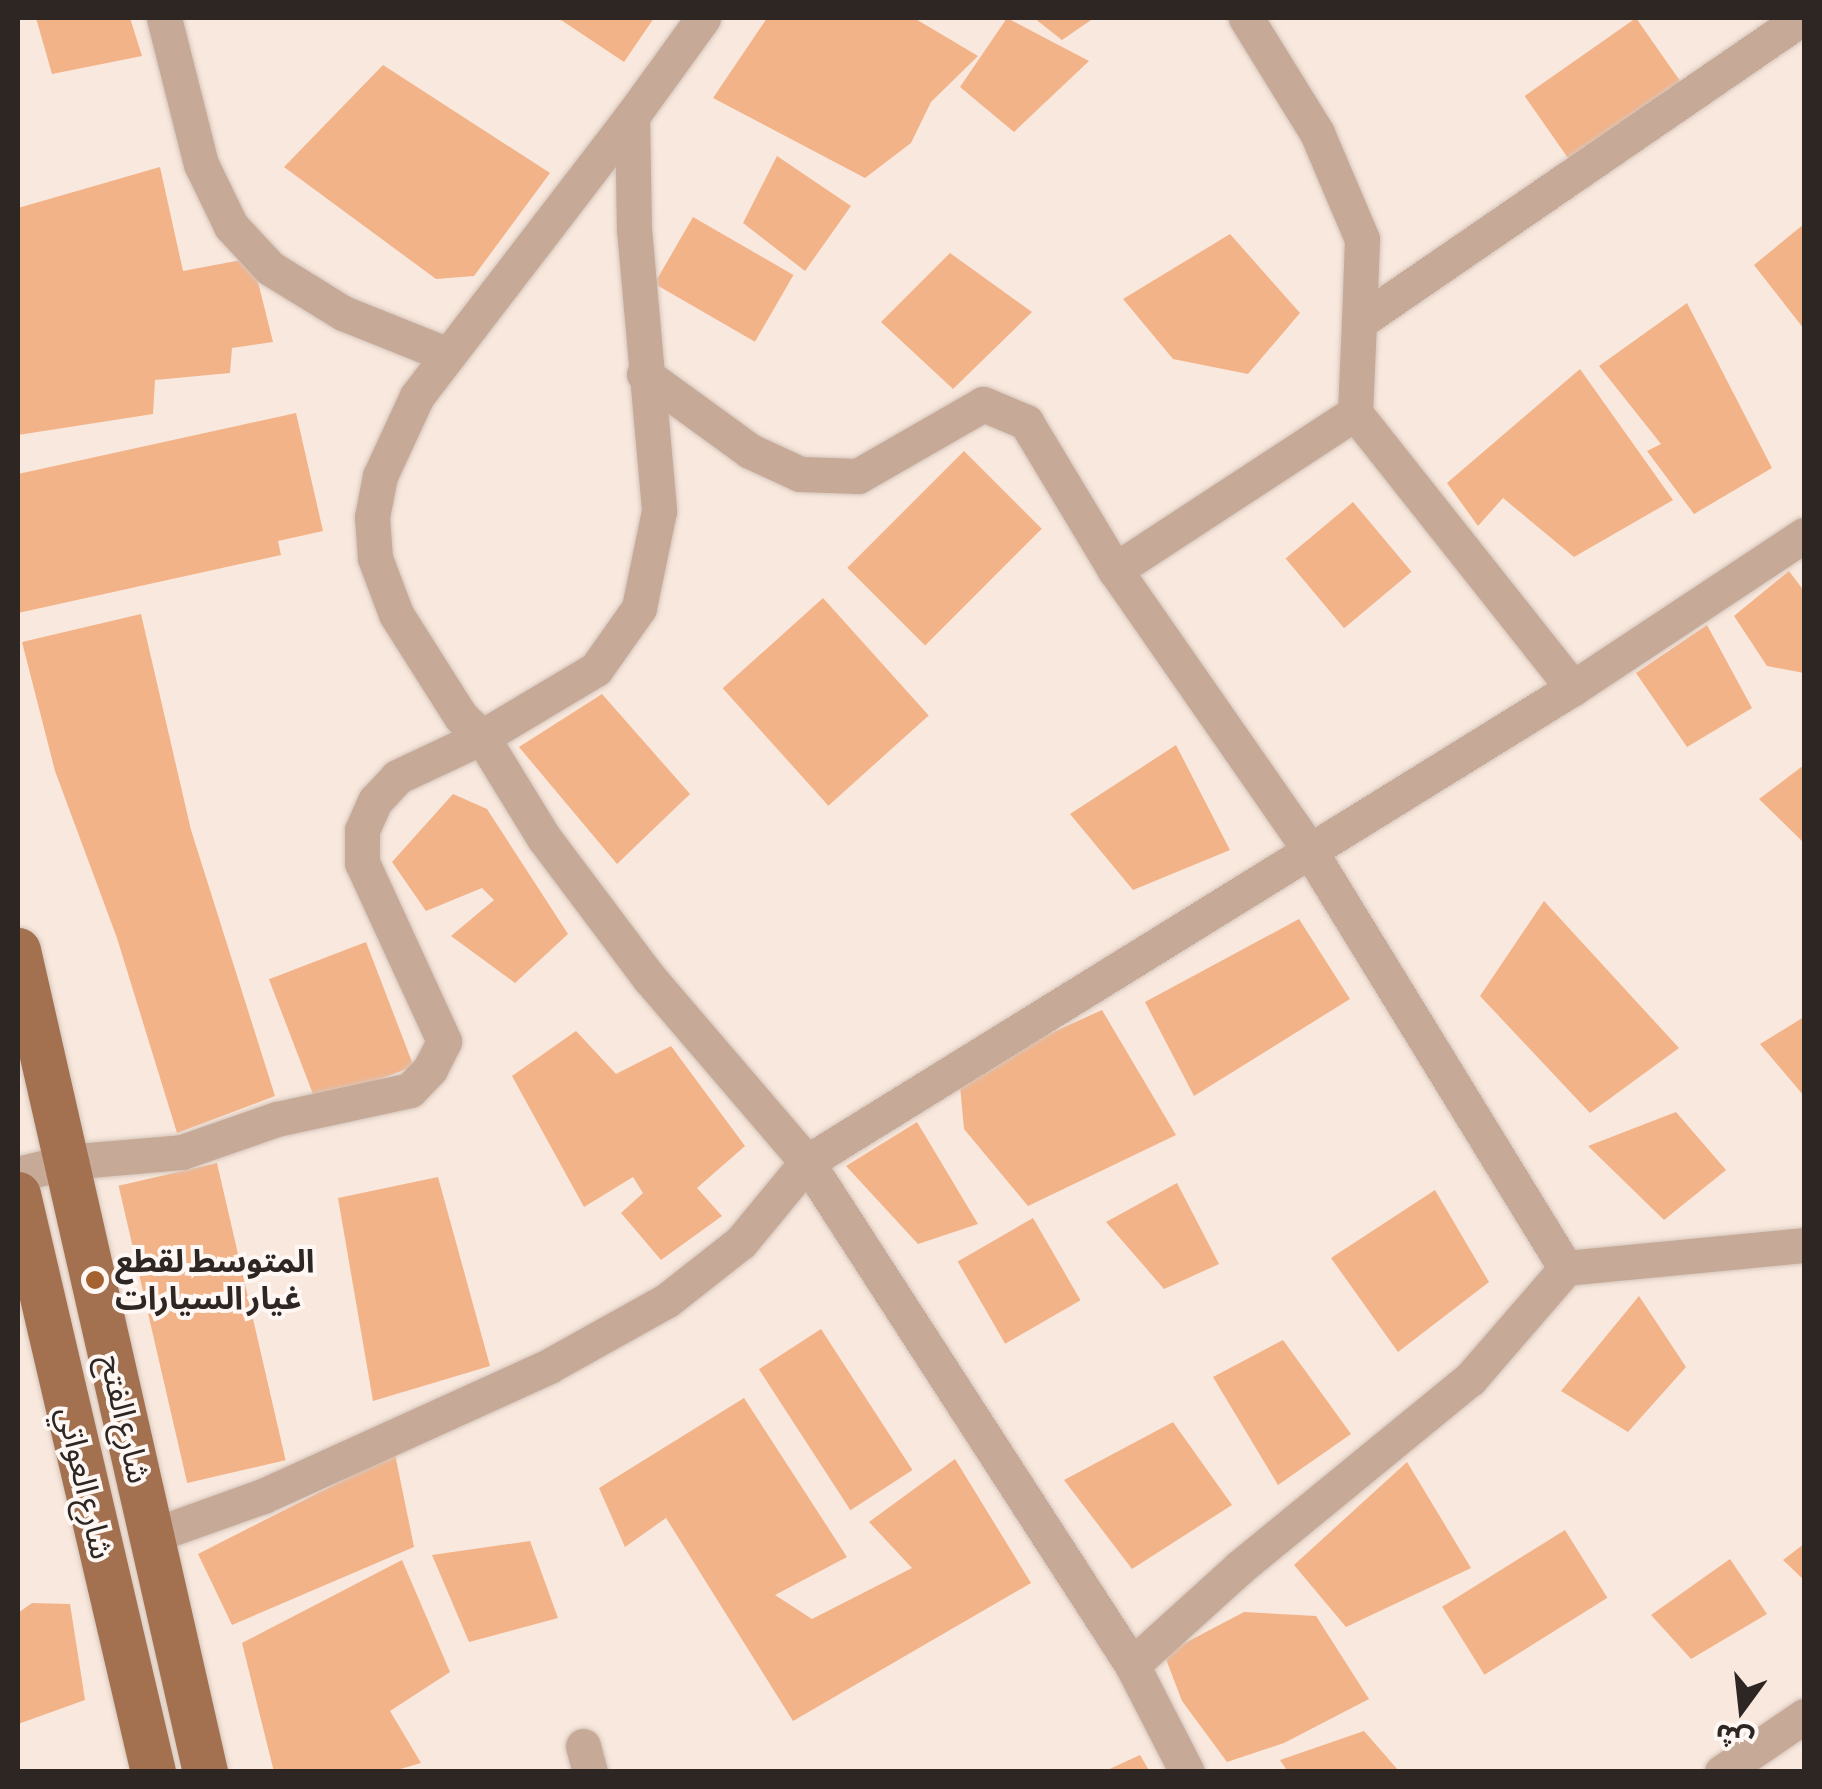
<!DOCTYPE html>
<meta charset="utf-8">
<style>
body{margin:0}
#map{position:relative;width:1822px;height:1789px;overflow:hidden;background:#f9e8dd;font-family:"Asap Condensed","Noto Sans Arabic",sans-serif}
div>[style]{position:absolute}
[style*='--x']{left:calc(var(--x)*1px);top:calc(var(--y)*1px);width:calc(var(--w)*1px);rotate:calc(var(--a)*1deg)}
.building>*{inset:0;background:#f3b389;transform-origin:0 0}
.roads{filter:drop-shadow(0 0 2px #d4c5bb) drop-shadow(0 0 2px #d4c5bb)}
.minor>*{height:35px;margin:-17.5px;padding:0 17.5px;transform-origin:17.5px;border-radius:17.5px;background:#c6a997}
.major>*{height:45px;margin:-22.5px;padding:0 22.5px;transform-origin:22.5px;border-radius:22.5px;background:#a3714f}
.dots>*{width:28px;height:28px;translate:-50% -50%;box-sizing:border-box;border:5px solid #fef7f3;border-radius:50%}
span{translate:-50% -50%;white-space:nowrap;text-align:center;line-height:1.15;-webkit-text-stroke:8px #fef7f3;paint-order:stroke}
.poi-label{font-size:32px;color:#2d2622;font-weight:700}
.left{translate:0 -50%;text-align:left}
.street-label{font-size:32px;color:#2d2622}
.frame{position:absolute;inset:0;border:20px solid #2d2622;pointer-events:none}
.north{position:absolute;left:1692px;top:1659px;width:100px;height:100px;-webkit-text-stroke:8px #fef7f3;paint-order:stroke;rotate:195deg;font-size:28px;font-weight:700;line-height:40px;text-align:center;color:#2d2622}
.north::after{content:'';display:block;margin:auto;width:35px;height:45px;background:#2d2622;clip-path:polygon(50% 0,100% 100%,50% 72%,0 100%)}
</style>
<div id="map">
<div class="building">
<div style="clip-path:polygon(36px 18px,130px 18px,142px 56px,52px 74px)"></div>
<div style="clip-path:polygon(558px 18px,654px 18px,624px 62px)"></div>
<div style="clip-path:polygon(767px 18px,914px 18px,978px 56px,931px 102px,911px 143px,865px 178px,713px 98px)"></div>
<div style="clip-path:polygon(1007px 18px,1089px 61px,1014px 132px,960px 87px)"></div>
<div style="clip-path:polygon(1034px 18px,1094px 18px,1062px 40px)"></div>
<div style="left:1636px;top:18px;width:83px;height:136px;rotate:55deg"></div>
<div style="clip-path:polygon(383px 65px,550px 173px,474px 276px,436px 279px,284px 167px)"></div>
<div style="clip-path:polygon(777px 156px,851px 206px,805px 271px,743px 223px)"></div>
<div style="clip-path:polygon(160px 167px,183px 271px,252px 258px,273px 342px,232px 348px,230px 373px,155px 380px,153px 414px,18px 435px,18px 208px)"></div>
<div style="left:693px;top:217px;width:116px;height:77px;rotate:30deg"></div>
<div style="clip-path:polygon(1804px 224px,1804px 329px,1754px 265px)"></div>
<div style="clip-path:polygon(1230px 234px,1300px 313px,1248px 374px,1173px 359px,1123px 299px)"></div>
<div style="clip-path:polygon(950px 253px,1032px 312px,953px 389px,881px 322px)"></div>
<div style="clip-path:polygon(1687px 303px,1772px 468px,1694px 514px,1647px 451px,1661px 444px,1599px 366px)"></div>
<div style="clip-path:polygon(1580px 369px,1673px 500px,1574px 557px,1503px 498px,1478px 526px,1447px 483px)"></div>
<div style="clip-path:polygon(296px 413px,323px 531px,278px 541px,281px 555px,18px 613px,18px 474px)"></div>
<div style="left:964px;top:451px;width:110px;height:165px;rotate:45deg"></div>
<div style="left:1353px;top:502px;width:91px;height:88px;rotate:50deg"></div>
<div style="clip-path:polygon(1789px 571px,1804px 591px,1804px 673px,1767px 666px,1734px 616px)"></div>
<div style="left:823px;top:598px;width:158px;height:135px;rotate:48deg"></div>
<div style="clip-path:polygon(141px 614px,191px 830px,275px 1096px,177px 1133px,117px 938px,55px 771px,22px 642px)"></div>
<div style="clip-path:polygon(1707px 625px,1752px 708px,1687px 747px,1636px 673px)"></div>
<div style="clip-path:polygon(602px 694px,690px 794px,617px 864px,519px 747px)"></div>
<div style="clip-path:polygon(1176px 745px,1230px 850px,1133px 890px,1070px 814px)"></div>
<div style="clip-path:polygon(1804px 765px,1804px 843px,1759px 799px)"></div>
<div style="clip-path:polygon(453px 794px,487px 809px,568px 934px,515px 983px,451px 936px,494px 900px,482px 888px,426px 911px,392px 862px)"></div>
<div style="clip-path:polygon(1544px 901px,1679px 1048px,1590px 1113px,1480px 996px)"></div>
<div style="clip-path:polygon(1299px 919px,1350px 999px,1194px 1096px,1145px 1002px)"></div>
<div style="left:366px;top:942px;width:133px;height:104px;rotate:69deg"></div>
<div style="clip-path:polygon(1102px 1010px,1176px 1135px,1028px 1206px,964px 1129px,959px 1075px)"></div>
<div style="clip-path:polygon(1804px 1017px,1804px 1096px,1760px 1044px)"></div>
<div style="clip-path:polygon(576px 1031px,616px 1074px,671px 1046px,745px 1146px,697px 1188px,722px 1216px,661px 1260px,621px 1213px,643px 1193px,633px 1177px,584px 1207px,512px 1076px)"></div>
<div style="clip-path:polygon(1676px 1112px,1726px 1170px,1664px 1220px,1588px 1146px)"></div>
<div style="clip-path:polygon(917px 1122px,978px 1224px,918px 1244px,846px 1166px)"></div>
<div style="left:217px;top:1163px;width:305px;height:101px;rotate:77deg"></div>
<div style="clip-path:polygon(438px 1177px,490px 1366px,373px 1401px,338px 1198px)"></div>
<div style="clip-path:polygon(1177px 1183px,1219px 1264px,1164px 1289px,1106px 1222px)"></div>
<div style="clip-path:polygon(1435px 1190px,1489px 1282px,1398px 1352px,1331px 1258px)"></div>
<div style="left:1033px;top:1218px;width:95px;height:87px;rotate:60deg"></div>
<div style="clip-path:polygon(1639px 1296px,1686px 1367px,1628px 1432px,1561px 1391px)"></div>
<div style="left:821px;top:1329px;width:168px;height:74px;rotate:57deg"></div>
<div style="clip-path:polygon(1283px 1340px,1351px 1434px,1278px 1485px,1213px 1377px)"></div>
<div style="clip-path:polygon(744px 1398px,847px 1557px,775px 1595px,812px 1619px,912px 1568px,869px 1522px,955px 1459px,1031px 1583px,793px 1721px,666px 1518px,625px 1547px,599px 1488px)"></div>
<div style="clip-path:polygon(1173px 1422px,1232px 1505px,1132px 1569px,1064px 1480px)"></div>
<div style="clip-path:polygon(395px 1454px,414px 1547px,232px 1625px,198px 1554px)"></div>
<div style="clip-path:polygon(1407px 1462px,1471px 1568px,1346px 1627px,1294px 1565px)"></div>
<div style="left:1565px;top:1530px;width:80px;height:145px;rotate:58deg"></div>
<div style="clip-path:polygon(530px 1541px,558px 1618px,469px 1642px,432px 1555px)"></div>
<div style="clip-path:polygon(1804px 1544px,1804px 1580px,1783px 1560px)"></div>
<div style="clip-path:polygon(1730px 1559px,1767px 1614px,1691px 1659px,1651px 1615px)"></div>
<div style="clip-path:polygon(402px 1560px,450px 1672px,390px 1711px,421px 1763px,390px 1772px,274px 1772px,242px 1643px)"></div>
<div style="clip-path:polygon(32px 1603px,70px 1604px,85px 1700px,18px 1724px,18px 1613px)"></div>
<div style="clip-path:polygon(1244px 1612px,1316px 1616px,1369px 1699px,1284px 1743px,1227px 1762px,1182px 1701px,1164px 1654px)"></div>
<div style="clip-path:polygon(1364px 1731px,1398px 1770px,1288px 1772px,1280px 1760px)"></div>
<div style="clip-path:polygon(1140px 1755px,1150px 1772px,1103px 1772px)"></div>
</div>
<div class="roads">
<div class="minor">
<div style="--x:164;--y:18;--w:151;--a:75.8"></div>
<div style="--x:201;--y:164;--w:69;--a:64.2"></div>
<div style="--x:231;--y:226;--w:57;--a:47.1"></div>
<div style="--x:270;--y:268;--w:86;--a:31.7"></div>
<div style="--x:343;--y:313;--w:113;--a:21.8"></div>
<div style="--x:703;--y:18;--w:121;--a:125.9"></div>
<div style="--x:632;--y:116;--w:113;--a:89"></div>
<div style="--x:634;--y:229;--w:283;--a:84.9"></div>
<div style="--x:659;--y:511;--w:99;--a:101.7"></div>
<div style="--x:639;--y:608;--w:75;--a:125.2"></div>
<div style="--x:596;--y:669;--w:133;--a:149.2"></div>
<div style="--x:482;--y:737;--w:119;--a:58.5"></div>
<div style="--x:544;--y:838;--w:176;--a:53.1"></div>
<div style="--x:650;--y:979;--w:241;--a:49.4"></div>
<div style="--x:807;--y:1162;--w:599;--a:57.13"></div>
<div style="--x:1132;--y:1665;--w:120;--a:62.8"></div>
<div style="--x:1246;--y:18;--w:135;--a:58.3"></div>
<div style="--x:1317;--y:133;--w:115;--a:67"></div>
<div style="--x:1362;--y:239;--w:83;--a:92.1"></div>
<div style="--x:644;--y:374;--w:131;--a:36"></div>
<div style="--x:750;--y:451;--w:55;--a:24.7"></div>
<div style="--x:800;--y:474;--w:58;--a:2"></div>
<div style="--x:858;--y:476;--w:144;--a:-29.9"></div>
<div style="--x:983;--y:404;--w:47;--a:22.7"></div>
<div style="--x:1026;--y:422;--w:173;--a:59"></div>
<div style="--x:1115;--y:570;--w:342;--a:55.2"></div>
<div style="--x:1310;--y:851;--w:489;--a:58.5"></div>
<div style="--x:1355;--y:413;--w:351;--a:51.6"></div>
<div style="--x:1115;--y:570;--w:287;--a:-33.2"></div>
<div style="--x:1355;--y:413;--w:91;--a:-87.5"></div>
<div style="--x:1359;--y:322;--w:537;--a:-34.46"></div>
<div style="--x:18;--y:1174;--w:49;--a:-14"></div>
<div style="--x:66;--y:1162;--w:116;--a:-4.9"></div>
<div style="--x:182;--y:1152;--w:101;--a:-19.2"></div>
<div style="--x:277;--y:1119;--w:136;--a:-12.3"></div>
<div style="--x:410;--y:1090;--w:29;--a:-46"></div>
<div style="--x:430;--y:1069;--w:31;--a:-63"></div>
<div style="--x:444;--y:1041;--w:196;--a:-114.7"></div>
<div style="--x:362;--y:863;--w:33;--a:-90"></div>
<div style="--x:362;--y:830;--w:32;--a:-66"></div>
<div style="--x:375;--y:801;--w:33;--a:-47"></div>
<div style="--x:397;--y:777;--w:94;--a:-25.2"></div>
<div style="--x:482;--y:737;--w:29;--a:-136"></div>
<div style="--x:461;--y:717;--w:122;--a:-122.3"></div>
<div style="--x:396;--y:614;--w:60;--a:-110.6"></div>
<div style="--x:375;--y:558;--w:41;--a:-94.2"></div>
<div style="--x:372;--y:517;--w:42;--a:-79"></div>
<div style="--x:380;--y:476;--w:88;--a:-65.2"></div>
<div style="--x:417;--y:396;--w:353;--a:-52.5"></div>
<div style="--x:151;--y:1536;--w:119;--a:-19.7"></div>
<div style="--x:263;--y:1496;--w:314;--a:-24.4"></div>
<div style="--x:549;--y:1366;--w:134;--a:-29.1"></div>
<div style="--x:666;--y:1301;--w:95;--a:-38.2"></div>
<div style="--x:741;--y:1242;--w:104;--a:-50.5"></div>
<div style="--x:807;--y:1162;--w:901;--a:-31.75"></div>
<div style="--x:1573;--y:688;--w:277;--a:-33.5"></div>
<div style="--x:1132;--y:1665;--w:146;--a:-42.2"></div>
<div style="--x:1240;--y:1567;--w:297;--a:-39.3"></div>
<div style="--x:1470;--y:1379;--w:147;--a:-49.1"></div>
<div style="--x:1566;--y:1268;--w:239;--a:-5.5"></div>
<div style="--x:583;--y:1746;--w:27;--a:75"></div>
<div style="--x:1722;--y:1772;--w:99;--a:-34.3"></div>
</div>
<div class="major">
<div style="--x:18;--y:950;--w:843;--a:77.18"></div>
<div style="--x:18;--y:1194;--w:594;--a:76.85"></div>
</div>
</div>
<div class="dots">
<div style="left:95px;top:1280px;background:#a56231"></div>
</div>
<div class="poi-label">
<span class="left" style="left:115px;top:1280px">المتوسط لقطع<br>غيار السيارات</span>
</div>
<div class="street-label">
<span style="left:125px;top:1419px;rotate:77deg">شارع الفتح</span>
<span style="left:85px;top:1483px;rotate:77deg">شارع العواتي</span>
</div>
<div class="frame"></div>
<div class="north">ش</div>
</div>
